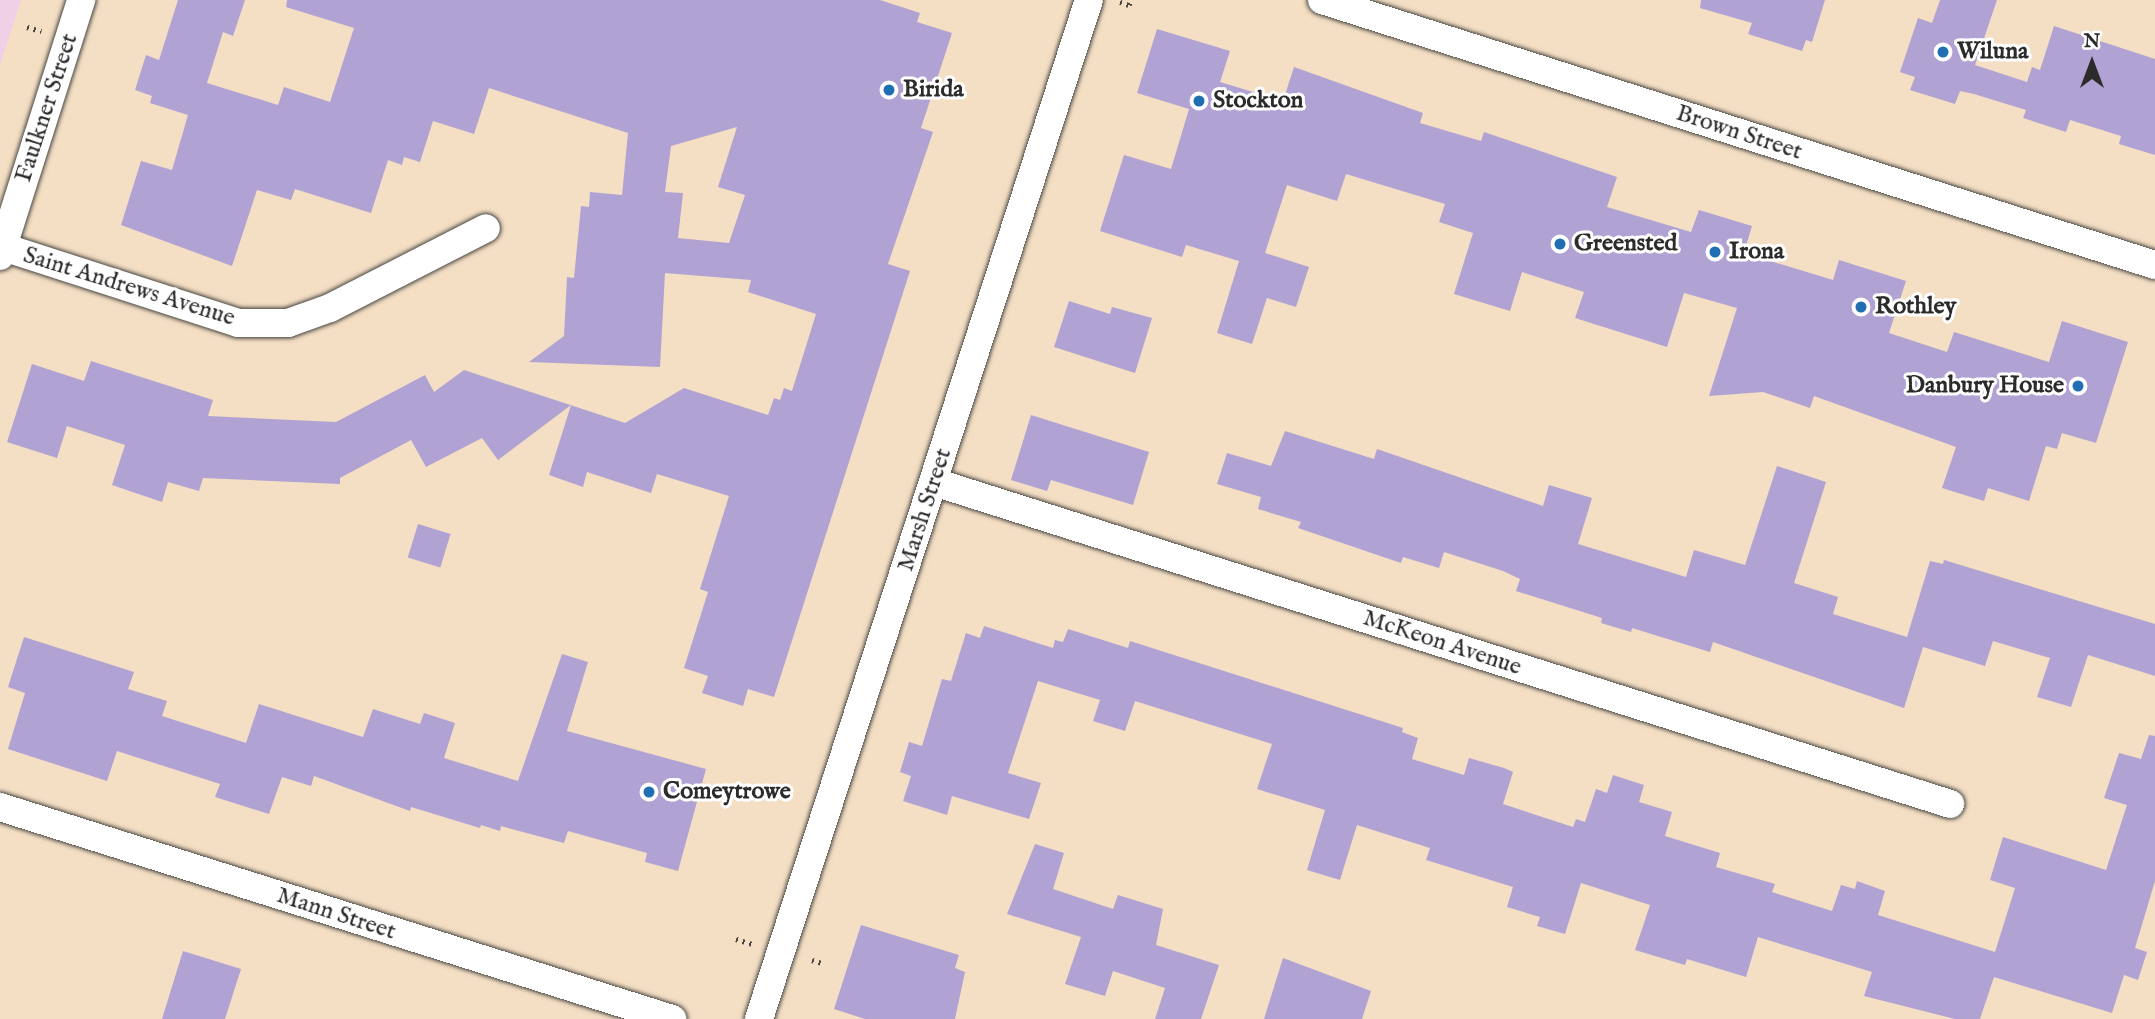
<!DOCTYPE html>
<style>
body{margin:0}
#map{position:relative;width:2155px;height:1019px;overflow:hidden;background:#f4dfc4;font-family:"IM FELL English",serif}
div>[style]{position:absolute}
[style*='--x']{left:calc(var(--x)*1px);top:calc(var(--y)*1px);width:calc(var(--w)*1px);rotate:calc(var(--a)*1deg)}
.built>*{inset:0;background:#efd0e6}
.building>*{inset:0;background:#b0a2d3;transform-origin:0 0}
.path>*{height:4.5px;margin-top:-2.25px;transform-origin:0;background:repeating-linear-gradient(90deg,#494642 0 2px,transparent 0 7px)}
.roads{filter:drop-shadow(0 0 2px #494642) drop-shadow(0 0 2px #494642)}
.minor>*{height:28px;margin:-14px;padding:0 14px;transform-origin:14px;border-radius:14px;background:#fff}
.dots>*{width:19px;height:19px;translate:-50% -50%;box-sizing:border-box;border:4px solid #fff;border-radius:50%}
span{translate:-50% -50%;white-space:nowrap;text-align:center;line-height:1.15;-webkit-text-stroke:6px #fff;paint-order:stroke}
.poi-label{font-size:24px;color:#2b2b2b;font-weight:700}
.left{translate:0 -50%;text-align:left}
.right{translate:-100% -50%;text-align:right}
.street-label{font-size:24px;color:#2b2b2b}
.north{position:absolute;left:2057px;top:28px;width:70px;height:70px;-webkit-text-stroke:5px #fff;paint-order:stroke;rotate:0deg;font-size:19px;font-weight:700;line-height:28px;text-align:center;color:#2b2b2b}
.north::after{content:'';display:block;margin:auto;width:24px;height:32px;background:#2b2b2b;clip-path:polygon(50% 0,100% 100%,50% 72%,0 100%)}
</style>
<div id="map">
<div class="built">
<div style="clip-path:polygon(0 0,21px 0,0 65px)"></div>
</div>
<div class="building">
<div style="clip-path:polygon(evenodd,178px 0,245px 0,233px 36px,223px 32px,207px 83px,278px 105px,284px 87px,330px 102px,354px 28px,286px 7px,287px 0,880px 0,920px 13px,917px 22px,952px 33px,921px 128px,933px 132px,888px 264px,910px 271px,774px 697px,748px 689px,743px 706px,702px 693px,708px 676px,684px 668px,708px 592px,700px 589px,729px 496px,657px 474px,651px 493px,587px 472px,583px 487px,549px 475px,571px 405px,498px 460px,482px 438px,426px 467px,411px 440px,340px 478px,340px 484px,203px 478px,199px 491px,168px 482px,162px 502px,112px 485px,125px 445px,67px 426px,57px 458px,7px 442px,32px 364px,84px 381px,91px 361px,213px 400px,208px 416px,336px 422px,425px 375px,434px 392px,464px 370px,625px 423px,684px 388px,768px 415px,774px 398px,780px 400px,784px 388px,792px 391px,816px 314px,748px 292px,751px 280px,665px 273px,660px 367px,529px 362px,564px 336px,567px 277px,574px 278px,581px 206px,589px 207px,590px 192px,622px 195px,628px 133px,489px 88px,474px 134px,433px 121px,420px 162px,404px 157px,402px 165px,388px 160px,371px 213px,295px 189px,291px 200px,257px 190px,232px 266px,121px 225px,141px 161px,172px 170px,188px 115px,150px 103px,152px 96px,135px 90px,146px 55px,159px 60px,178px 0,737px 127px,718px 187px,745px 195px,729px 243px,678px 238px,683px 193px,665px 192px,671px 146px,737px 127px)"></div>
<div style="clip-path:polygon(1701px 0,1825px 0,1812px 42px,1806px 40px,1802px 51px,1748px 34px,1752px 23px,1700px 8px)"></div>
<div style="clip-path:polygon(1940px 0,1997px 0,1975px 65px,2027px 82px,2032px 67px,2040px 70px,2054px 26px,2155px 59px,2155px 155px,2119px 144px,2121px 136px,2070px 120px,2066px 132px,2023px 118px,2026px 110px,1974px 94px,1960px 91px,1955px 104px,1910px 90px,1915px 77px,1900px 72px,1918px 18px,1932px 23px)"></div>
<div style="clip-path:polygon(1157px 29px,1230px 51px,1220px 82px,1283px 101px,1294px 67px,1423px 113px,1420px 123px,1481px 141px,1484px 132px,1617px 177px,1607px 207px,1691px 232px,1699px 210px,1752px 226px,1744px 253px,1833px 280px,1839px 260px,1906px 281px,1889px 333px,1947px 352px,1954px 332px,2049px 362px,2062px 321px,2128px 342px,2096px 443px,2062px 433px,2057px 449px,2046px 446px,2029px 501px,1988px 488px,1984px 501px,1942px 488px,1956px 447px,1814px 396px,1810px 408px,1763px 392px,1709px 396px,1737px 308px,1684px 293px,1667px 347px,1575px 318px,1584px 292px,1522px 272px,1510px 311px,1454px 294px,1473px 233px,1439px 222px,1445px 204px,1346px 174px,1337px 201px,1287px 185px,1265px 253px,1309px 267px,1296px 307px,1267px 298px,1252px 344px,1217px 333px,1239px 261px,1186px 245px,1182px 257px,1100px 231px,1124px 155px,1171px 169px,1189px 109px,1137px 93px)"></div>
<div style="clip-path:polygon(1069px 301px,1110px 314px,1112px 307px,1152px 318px,1135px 373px,1054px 347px)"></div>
<div style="clip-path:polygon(1031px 415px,1149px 452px,1133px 505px,1051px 480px,1047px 491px,1011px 480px)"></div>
<div style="clip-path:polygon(1285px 431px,1374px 459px,1377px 449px,1543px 506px,1549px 485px,1592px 498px,1578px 544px,1686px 577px,1694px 550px,1745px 565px,1777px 466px,1826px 482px,1794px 583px,1838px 597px,1833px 614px,1907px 637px,1930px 561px,1943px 564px,1944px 560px,2155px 624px,2155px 676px,2088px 655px,2071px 707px,2037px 697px,2050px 658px,1993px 641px,1985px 666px,1923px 647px,1904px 708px,1713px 642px,1710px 652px,1632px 628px,1631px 632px,1601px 623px,1602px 618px,1516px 591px,1520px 579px,1503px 571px,1444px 552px,1439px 568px,1403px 557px,1401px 563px,1298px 528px,1301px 522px,1258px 509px,1261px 497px,1217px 484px,1227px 453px,1271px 466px)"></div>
<div style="left:418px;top:524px;width:34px;height:35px;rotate:17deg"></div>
<div style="clip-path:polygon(984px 626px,1053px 648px,1055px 640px,1063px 642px,1068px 629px,1128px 648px,1130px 641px,1403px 728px,1402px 732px,1418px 738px,1412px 759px,1464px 775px,1469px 758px,1504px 768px,1513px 772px,1503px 804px,1573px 827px,1576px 819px,1585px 822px,1596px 789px,1607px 793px,1613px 775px,1644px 785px,1639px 802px,1672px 812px,1665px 836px,1720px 853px,1716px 867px,1775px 884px,1772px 892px,1832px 911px,1841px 885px,1855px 889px,1857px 881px,1885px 891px,1878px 915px,1995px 952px,2015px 888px,1990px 880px,2003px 837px,2106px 870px,2127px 805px,2104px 798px,2119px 753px,2141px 759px,2149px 735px,2155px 736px,2155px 881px,2135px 948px,2147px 952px,2138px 980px,2124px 975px,2112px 1013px,1994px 977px,1980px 1019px,1955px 1019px,1864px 996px,1872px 972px,1758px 937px,1746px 977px,1687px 959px,1685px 965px,1635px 950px,1650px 905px,1581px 883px,1565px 934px,1537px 926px,1540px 917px,1507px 907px,1513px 887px,1426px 860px,1430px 848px,1357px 825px,1340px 880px,1307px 870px,1325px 810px,1257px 789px,1272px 744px,1135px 701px,1125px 731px,1093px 721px,1100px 700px,1038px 681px,1008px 773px,1041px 783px,1029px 819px,952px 796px,947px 815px,903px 801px,911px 776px,900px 772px,909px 742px,922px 746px,942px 679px,951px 681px,966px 633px,980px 638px)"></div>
<div style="clip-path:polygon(24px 637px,134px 672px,128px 689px,167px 701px,162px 716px,246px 743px,259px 704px,363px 737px,373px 709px,420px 724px,424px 713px,455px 723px,444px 758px,518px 781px,562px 654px,588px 662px,567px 731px,706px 769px,678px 871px,645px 862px,647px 853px,568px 831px,564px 843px,501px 826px,500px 831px,481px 825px,480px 828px,411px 807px,410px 811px,314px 776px,311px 786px,282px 777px,269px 814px,215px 797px,220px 784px,117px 751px,107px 781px,8px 749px,25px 693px,8px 687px)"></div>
<div style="clip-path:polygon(1035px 844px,1064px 853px,1053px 889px,1113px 909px,1118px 895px,1163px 909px,1156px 945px,1219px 965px,1201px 1019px,1155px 1019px,1165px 988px,1113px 971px,1105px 996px,1065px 984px,1081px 937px,1007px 914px)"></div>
<div style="clip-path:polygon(861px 925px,959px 955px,955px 968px,965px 972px,955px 1019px,865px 1019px,834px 1009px)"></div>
<div style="clip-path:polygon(183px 951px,241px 969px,225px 1019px,162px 1019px)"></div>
<div style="clip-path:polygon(1283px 958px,1371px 991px,1362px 1019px,1264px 1019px)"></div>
</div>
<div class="path">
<div style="--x:1120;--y:2;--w:9;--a:18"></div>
<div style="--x:1129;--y:5;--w:5;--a:-68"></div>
<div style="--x:27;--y:27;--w:15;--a:16"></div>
<div style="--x:736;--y:939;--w:17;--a:17"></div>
<div style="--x:812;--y:960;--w:10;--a:17"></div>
</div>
<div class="roads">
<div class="minor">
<div style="--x:1322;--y:0;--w:874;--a:17.65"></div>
<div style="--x:3;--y:247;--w:247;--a:17.9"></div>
<div style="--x:238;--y:323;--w:50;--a:0"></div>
<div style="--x:288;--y:323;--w:45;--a:-19.7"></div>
<div style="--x:330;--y:308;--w:175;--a:-27.1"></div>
<div style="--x:0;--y:256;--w:269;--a:-72.4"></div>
<div style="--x:934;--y:482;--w:1066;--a:17.58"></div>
<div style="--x:0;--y:807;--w:705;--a:17.51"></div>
<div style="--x:759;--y:1019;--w:1071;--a:-72.06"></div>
</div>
</div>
<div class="dots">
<div style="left:1943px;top:52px;background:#1f6fb2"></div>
<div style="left:889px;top:90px;background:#1f6fb2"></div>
<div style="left:1199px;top:101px;background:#1f6fb2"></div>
<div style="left:1560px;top:244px;background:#1f6fb2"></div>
<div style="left:1715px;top:252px;background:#1f6fb2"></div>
<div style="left:1861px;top:307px;background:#1f6fb2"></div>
<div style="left:2078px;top:386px;background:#1f6fb2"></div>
<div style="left:649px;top:792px;background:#1f6fb2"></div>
</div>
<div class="poi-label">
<span class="left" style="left:1957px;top:52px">Wiluna</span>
<span class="left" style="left:903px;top:90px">Birida</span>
<span class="left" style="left:1213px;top:101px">Stockton</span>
<span class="left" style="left:1574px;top:244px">Greensted</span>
<span class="left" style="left:1729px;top:252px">Irona</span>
<span class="left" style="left:1875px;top:307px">Rothley</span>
<span class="right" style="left:2064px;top:386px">Danbury House</span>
<span class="left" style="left:663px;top:792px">Comeytrowe</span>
</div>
<div class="street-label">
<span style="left:47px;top:108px;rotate:-72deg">Faulkner Street</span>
<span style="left:1739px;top:133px;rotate:18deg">Brown Street</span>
<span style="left:129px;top:287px;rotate:17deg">Saint Andrews Avenue</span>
<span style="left:925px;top:510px;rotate:-72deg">Marsh Street</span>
<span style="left:1442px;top:643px;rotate:18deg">McKeon Avenue</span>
<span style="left:336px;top:914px;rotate:18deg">Mann Street</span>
</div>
<div class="north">N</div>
</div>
